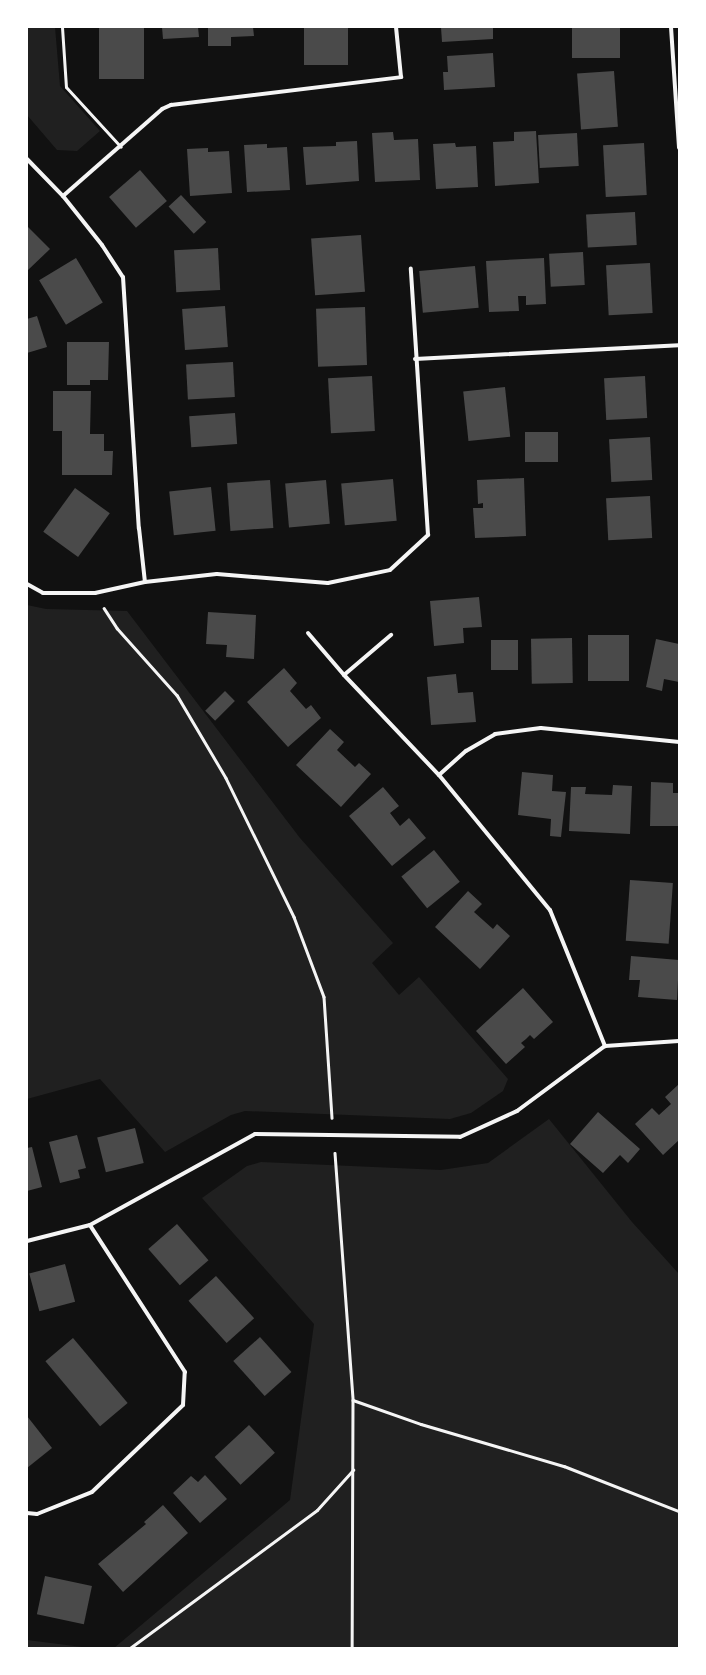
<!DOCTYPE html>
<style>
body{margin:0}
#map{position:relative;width:706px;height:1675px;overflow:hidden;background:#111;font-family:"IBM Plex Sans",sans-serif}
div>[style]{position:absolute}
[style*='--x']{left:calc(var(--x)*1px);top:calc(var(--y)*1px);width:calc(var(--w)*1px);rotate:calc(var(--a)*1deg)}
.green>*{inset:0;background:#202020}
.building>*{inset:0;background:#4a4a4a;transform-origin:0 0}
.path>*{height:2.5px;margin:-1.25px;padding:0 1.25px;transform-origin:1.25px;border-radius:1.25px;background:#f5f5f5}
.service>*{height:3px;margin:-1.5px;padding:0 1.5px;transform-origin:1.5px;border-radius:1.5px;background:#f5f5f5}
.minor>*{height:4px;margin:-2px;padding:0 2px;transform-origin:2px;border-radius:2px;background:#f5f5f5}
span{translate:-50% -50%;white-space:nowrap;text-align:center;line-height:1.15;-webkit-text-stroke:3px #fff;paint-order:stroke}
.frame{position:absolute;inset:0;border:28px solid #fff;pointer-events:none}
</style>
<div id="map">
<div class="green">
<div style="clip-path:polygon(27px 27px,55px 27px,60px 86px,100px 131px,77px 151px,57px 150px,27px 115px)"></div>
<div style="clip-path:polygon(27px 605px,46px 609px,127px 611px,300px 838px,393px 943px,372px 963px,399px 995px,419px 977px,508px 1079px,503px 1091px,471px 1113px,450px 1119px,245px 1111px,231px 1115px,165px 1152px,100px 1079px,27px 1099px)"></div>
<div style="clip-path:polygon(549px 1119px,632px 1222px,679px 1274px,679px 1648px,114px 1648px,290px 1500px,314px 1324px,202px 1198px,247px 1166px,261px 1162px,441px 1170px,488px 1163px)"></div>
<div style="clip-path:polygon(27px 1640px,90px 1648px,27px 1648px)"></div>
</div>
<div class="building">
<div style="left:99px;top:27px;width:45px;height:52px"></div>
<div style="clip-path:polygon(162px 27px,198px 27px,199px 37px,163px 39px)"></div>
<div style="clip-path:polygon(208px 27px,253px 27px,254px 36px,231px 37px,231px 46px,208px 46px)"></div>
<div style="left:304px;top:27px;width:44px;height:38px"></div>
<div style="clip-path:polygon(441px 27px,493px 27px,493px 39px,442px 42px)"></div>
<div style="left:572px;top:27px;width:48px;height:31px"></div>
<div style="clip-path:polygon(493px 53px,495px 87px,444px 90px,443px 72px,448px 72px,447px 56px)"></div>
<div style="left:614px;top:71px;width:56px;height:37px;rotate:86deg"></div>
<div style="clip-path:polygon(536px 131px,539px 183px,495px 186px,493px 142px,514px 141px,514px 132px)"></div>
<div style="clip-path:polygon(393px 132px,394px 140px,418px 139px,420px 180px,375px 182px,372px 133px)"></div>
<div style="left:577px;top:133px;width:33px;height:39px;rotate:87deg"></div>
<div style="clip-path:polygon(357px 141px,359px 181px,306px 185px,303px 147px,336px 146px,336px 142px)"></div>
<div style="clip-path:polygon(455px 143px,456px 147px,476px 146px,478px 187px,436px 189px,433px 144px)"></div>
<div style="left:644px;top:143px;width:52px;height:41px;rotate:87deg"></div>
<div style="clip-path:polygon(267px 144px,267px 148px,287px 147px,290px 190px,247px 192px,244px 145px)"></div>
<div style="clip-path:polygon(208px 148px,208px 152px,229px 151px,232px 193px,190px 196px,187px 149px)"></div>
<div style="left:140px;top:170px;width:41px;height:41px;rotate:49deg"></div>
<div style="left:181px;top:195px;width:37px;height:17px;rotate:47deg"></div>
<div style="left:635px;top:212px;width:33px;height:49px;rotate:87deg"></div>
<div style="clip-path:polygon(27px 226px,50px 249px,27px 271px)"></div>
<div style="left:361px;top:235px;width:57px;height:50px;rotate:86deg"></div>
<div style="left:218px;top:248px;width:42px;height:44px;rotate:87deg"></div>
<div style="left:583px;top:252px;width:33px;height:34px;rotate:87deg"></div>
<div style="left:76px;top:258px;width:52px;height:43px;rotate:59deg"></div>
<div style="clip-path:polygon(544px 258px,546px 304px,526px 305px,526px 296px,518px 296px,519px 311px,489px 312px,486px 261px)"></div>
<div style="left:650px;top:263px;width:50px;height:44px;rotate:87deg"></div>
<div style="left:475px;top:266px;width:42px;height:56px;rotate:85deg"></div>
<div style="left:225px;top:306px;width:41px;height:43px;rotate:86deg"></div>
<div style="left:365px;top:307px;width:58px;height:49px;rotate:88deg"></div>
<div style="clip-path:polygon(37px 316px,47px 347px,27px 353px,27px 319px)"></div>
<div style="clip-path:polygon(67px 342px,109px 342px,108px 380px,90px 380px,90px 385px,67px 385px)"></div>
<div style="left:233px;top:362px;width:35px;height:47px;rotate:87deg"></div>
<div style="left:372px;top:376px;width:55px;height:44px;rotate:87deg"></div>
<div style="left:645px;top:376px;width:42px;height:41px;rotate:87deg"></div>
<div style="left:505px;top:387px;width:50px;height:42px;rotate:84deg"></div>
<div style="clip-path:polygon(53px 391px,91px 391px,90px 434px,104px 434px,104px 451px,113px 451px,112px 475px,62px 475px,62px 431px,53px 431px)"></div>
<div style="left:235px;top:413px;width:31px;height:46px;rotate:86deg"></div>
<div style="left:558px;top:432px;width:30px;height:33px;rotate:90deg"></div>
<div style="left:650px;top:437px;width:43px;height:41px;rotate:87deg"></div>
<div style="clip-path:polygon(524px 478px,526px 536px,475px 538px,473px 508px,483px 508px,483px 503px,478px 504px,477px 480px)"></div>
<div style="left:393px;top:479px;width:42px;height:52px;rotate:85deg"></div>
<div style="left:270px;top:480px;width:48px;height:43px;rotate:86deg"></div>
<div style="left:326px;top:480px;width:44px;height:41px;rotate:85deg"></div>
<div style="left:211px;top:487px;width:44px;height:42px;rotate:84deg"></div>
<div style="left:75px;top:488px;width:43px;height:54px;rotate:36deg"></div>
<div style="left:650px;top:496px;width:42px;height:44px;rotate:87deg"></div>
<div style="clip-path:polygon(479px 597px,482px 627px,463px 628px,464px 643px,434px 646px,430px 601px)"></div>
<div style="clip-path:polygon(208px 612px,256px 615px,254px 659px,226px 657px,227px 645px,206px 644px)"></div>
<div style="left:629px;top:635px;width:46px;height:41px;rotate:90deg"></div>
<div style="left:572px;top:638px;width:45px;height:41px;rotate:89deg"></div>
<div style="clip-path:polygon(656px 639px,679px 644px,679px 682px,664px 679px,662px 691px,646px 687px)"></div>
<div style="left:491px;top:640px;width:27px;height:30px"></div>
<div style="clip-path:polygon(284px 668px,297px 683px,290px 691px,306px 709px,311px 705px,321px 718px,288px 747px,247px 702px)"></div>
<div style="clip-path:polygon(456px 674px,458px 693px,473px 692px,476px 722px,431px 725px,427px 677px)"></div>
<div style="left:225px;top:691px;width:14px;height:28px;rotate:45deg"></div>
<div style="clip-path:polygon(330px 729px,344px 742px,337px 750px,355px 767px,359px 763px,371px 774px,341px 807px,296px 765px)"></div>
<div style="clip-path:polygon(522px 772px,553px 775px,552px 791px,566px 792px,561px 837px,550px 836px,551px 819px,518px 815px)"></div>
<div style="clip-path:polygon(651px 782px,673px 783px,673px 793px,679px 793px,679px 826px,650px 826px)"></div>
<div style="clip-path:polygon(613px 785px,632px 786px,630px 834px,569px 831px,571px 787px,586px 787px,585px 794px,612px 795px)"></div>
<div style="clip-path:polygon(383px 787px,399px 806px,390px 813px,400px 826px,409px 818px,426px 838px,392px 866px,349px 816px)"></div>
<div style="left:434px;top:850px;width:41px;height:42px;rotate:51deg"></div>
<div style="left:630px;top:880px;width:43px;height:61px;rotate:4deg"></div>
<div style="clip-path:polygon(468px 891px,482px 904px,474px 912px,493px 929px,497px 924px,510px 936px,480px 969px,435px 927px)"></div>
<div style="clip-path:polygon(631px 956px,679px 960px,677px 1000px,638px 997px,640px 980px,629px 980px)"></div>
<div style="clip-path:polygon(523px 988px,553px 1022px,534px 1039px,530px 1035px,526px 1039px,521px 1043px,525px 1047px,506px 1064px,476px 1031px)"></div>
<div style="clip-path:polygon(679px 1084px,679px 1140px,663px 1155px,635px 1124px,652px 1108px,659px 1115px,671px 1104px,665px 1097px)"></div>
<div style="clip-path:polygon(598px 1112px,640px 1149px,628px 1163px,620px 1155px,603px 1173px,570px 1144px)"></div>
<div style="left:135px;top:1128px;width:36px;height:39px;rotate:76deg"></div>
<div style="clip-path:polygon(77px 1135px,86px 1168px,78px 1170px,80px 1178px,60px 1183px,49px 1142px)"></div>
<div style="clip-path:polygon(32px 1147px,42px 1187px,27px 1191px,27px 1148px)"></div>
<div style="left:177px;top:1224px;width:48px;height:38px;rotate:49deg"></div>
<div style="left:65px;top:1264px;width:39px;height:37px;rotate:75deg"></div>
<div style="left:216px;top:1276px;width:57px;height:37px;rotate:48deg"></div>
<div style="left:260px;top:1337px;width:47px;height:36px;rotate:48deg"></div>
<div style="left:73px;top:1338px;width:85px;height:36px;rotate:50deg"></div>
<div style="clip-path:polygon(27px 1416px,52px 1448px,27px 1468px)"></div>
<div style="left:249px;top:1425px;width:38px;height:47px;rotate:47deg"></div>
<div style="clip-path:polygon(205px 1475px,227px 1499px,200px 1523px,173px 1493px,191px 1476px,198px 1482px)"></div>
<div style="clip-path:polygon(163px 1505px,188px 1533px,123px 1592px,98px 1564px,146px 1524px,144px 1522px)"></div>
<div style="left:45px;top:1576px;width:48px;height:39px;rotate:12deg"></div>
</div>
<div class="path">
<div style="--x:104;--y:608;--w:24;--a:57"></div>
<div style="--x:117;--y:628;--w:90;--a:48.2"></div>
<div style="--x:177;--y:695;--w:96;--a:59.4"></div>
<div style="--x:226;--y:778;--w:155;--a:63.9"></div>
<div style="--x:294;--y:917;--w:85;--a:69.4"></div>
<div style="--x:324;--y:997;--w:121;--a:86.2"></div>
<div style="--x:335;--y:1153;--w:248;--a:85.8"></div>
<div style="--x:353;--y:1400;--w:248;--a:90.2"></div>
<div style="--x:353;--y:1400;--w:72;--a:19.4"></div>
<div style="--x:421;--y:1424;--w:149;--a:16.4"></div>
<div style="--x:564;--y:1466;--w:123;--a:21.4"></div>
<div style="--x:130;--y:1648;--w:232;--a:-36.4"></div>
<div style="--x:317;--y:1510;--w:54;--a:-48"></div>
</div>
<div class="service">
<div style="--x:62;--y:27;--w:60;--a:86.2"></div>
<div style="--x:66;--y:87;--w:81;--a:47.5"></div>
</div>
<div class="minor">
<div style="--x:671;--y:27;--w:121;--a:86.2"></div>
<div style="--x:27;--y:159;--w:52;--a:45.8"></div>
<div style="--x:63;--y:196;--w:63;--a:51.5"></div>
<div style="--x:102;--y:245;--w:38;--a:57"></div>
<div style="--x:123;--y:277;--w:252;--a:86.4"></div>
<div style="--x:139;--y:528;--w:54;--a:83.7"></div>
<div style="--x:63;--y:196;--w:132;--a:-41.3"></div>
<div style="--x:162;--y:109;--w:10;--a:-24"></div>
<div style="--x:171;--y:105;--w:232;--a:-6.9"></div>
<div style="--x:401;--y:77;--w:50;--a:-95.7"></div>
<div style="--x:415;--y:359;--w:264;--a:-3"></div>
<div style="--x:27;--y:584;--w:18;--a:29"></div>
<div style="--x:43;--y:593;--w:52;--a:0"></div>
<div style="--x:95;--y:593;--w:51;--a:-12.4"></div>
<div style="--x:145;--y:582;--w:72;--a:-6.3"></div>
<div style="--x:217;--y:574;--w:111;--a:4.6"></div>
<div style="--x:328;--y:583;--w:63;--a:-11.8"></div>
<div style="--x:390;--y:570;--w:52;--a:-42.6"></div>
<div style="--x:428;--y:535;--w:267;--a:-93.7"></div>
<div style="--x:308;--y:633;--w:55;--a:49.4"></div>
<div style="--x:344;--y:675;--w:138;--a:46.5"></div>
<div style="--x:439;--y:775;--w:175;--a:50.6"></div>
<div style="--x:550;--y:910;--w:147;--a:68"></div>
<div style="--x:344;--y:675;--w:62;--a:-40.4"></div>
<div style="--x:439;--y:775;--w:36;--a:-42"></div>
<div style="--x:466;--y:751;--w:34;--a:-30"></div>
<div style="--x:495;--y:734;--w:46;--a:-7.4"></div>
<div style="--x:541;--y:728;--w:139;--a:5.8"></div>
<div style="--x:27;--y:1241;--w:65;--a:-14.3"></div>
<div style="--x:90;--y:1225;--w:188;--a:-28.9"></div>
<div style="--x:255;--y:1134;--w:205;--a:0.8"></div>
<div style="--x:460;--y:1137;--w:63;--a:-24.5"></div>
<div style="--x:517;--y:1111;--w:109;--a:-36.5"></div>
<div style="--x:605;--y:1046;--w:74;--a:-3.9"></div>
<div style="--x:27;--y:1513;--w:10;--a:6"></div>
<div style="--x:37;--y:1514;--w:59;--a:-21.8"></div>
<div style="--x:92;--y:1492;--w:126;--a:-43.7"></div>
<div style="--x:183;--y:1405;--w:33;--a:-87"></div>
<div style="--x:185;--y:1372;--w:175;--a:-122.9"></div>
</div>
<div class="frame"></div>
</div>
